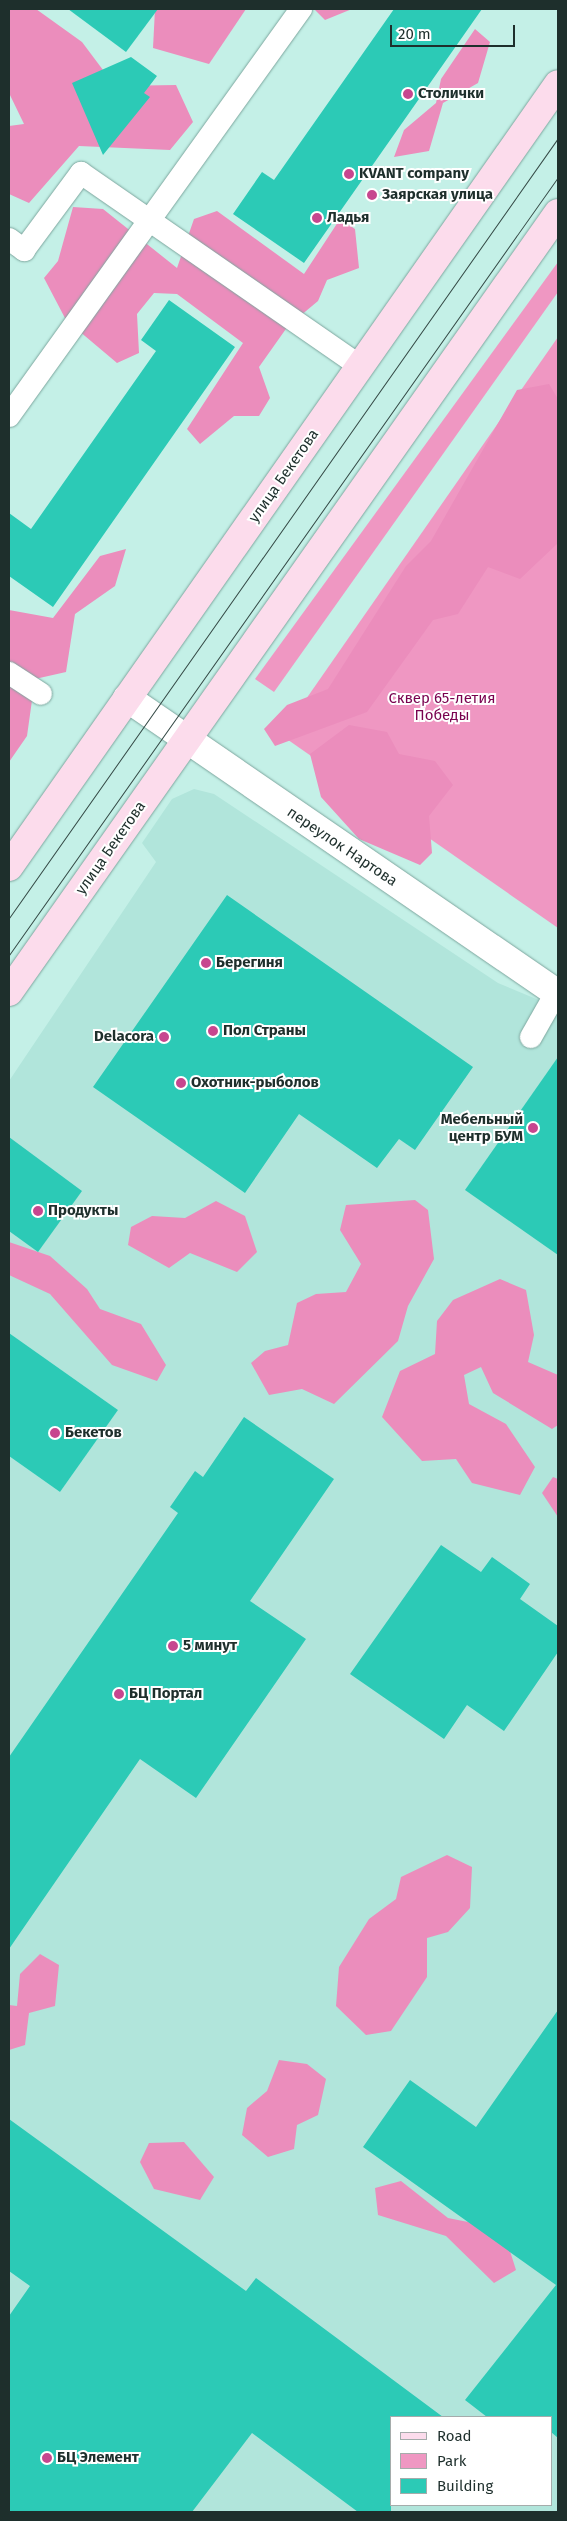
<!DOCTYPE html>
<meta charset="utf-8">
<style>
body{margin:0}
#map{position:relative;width:567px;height:2521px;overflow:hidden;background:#c4f0e7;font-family:"Fira Sans",sans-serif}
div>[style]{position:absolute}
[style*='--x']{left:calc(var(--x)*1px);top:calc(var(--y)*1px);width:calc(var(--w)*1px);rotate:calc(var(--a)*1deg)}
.built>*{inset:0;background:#b1e5db}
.green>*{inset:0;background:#ef97c2}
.forest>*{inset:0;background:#eb8dbc}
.building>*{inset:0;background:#2ccab6}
.roads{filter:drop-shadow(0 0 1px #7da69e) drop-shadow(0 0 1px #7da69e)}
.lane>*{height:22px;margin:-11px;padding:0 11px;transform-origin:11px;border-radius:11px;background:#fff}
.street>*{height:28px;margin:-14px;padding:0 14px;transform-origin:14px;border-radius:14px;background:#fff}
.secondary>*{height:28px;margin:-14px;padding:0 14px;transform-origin:14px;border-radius:14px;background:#fcdcec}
.tram>*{height:1px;margin:-0.5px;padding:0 0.5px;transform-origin:0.5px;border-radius:0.5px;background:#354a46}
.dots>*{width:14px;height:14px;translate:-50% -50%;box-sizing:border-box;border:2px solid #fff;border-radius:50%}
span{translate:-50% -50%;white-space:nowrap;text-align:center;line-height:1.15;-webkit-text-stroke:4px #fff;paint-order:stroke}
.poi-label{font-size:15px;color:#1e2f2c;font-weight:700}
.left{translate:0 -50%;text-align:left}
.right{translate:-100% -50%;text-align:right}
.street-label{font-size:15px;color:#1e2f2c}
.park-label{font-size:15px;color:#79024f}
.frame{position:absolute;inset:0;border:10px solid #1e2f2c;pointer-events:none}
.legend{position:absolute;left:390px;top:2416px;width:162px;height:90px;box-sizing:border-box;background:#fff;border:1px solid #a5acab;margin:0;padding:6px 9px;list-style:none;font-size:15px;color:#1e2f2c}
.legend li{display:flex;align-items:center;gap:10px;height:25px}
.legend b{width:25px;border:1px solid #a5acab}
.scale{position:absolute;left:390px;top:25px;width:125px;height:22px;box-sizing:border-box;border:2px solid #1e2f2c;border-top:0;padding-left:6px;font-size:15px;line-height:18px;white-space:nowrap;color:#1e2f2c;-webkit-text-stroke:4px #fff;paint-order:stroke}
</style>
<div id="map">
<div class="built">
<div style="clip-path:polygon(evenodd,194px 789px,214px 794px,498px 983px,558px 1008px,558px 2512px,9px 2512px,9px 1456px,60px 1492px,118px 1410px,9px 1333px,9px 1081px,156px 862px,142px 843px,172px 799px,194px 789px,391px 2417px,551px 2417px,551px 2505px,391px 2505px,391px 2417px)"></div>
</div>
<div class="green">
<div style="clip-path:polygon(558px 262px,558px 292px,274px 692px,255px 679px)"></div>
<div style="clip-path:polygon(558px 337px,558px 928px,281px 735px)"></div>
</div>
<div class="forest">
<div style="clip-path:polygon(9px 9px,36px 9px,82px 42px,115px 86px,176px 85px,193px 122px,170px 150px,79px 146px,29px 203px,9px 194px,9px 126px,24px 124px,9px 93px)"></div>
<div style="clip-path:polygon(155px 9px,246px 9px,209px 64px,153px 48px)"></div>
<div style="clip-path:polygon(314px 9px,352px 9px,325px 20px)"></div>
<div style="clip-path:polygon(475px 29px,490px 42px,478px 83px,443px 103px,429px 151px,394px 157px,404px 130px,436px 103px,441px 79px)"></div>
<div style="clip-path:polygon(73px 207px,103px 209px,177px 268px,194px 219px,217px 211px,304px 274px,340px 219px,355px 229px,359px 268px,327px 280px,318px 301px,288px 326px,259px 367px,270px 398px,259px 416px,234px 416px,200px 444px,187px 429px,243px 343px,177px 294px,154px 293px,137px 314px,139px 353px,117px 363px,66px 320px,44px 278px,58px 261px)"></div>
<div style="clip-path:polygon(549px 384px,558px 399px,558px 543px,520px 579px,488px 567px,458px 614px,433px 620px,367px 712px,275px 746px,264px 729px,287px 705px,328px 689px,406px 566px,431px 541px,517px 390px)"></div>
<div style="clip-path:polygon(126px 549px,115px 586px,75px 614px,66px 672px,35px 679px,27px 736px,9px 762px,9px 610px,53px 618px,100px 556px)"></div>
<div style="clip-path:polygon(349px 725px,387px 732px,399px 754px,435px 761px,453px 785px,429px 816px,432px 853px,420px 865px,359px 839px,321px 797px,310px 754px)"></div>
<div style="clip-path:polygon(415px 1200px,428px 1210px,434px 1259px,408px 1306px,398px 1341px,334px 1404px,302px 1389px,269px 1395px,251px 1363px,265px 1351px,288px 1345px,297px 1303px,316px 1294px,346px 1292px,361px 1264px,340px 1230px,346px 1205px)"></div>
<div style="clip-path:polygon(216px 1201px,245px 1216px,257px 1252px,237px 1272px,190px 1253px,169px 1268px,128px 1245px,131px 1227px,152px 1216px,185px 1218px)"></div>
<div style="clip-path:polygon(9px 1242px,50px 1256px,87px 1289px,100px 1309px,141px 1324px,166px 1365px,157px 1381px,112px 1365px,50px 1294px,9px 1275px)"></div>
<div style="clip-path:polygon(500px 1279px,526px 1290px,534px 1335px,528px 1362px,558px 1375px,558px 1425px,552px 1429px,493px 1393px,481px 1367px,464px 1375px,469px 1404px,506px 1424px,535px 1467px,520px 1495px,472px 1483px,456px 1459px,422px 1461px,382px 1417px,400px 1371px,435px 1354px,437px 1321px,453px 1300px)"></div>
<div style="clip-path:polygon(553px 1477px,558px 1479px,558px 1517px,542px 1493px)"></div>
<div style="clip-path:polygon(447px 1855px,472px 1867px,470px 1908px,448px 1932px,427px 1938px,427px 1977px,391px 2031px,366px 2035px,336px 2006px,339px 1967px,369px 1919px,396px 1899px,401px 1877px)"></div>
<div style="clip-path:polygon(40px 1954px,59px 1965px,55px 2006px,29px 2013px,25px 2045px,9px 2050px,9px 2005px,17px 2006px,20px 1974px)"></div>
<div style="clip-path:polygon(279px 2060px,307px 2064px,326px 2079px,318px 2115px,297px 2125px,294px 2149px,268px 2157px,242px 2135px,247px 2108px,267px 2091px)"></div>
<div style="clip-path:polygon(184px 2142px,214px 2177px,200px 2200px,154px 2189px,140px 2162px,149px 2143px)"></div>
<div style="clip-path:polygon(401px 2181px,448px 2218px,503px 2229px,516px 2270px,494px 2283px,446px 2236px,378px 2215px,375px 2188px)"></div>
</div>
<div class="building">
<div style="clip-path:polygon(68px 9px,158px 9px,126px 52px)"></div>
<div style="clip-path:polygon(394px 9px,482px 9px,304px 263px,233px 214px,262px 172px,274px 180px)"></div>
<div style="clip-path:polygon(131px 57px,157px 76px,144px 93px,150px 97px,103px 155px,72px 83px)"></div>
<div style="clip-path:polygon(169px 300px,235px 347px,53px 607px,9px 576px,9px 513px,31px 529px,156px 351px,141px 340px)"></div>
<div style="clip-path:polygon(227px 895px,473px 1067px,415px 1150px,399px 1139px,377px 1168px,299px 1114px,245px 1193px,93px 1087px)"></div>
<div style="clip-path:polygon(558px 1057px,558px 1255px,465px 1190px)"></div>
<div style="clip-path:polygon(9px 1137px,82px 1191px,38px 1252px,9px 1231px)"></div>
<div style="clip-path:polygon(9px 1333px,118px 1410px,60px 1492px,9px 1456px)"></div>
<div style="clip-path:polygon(244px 1417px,334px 1479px,250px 1601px,306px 1639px,196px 1798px,140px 1759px,9px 1949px,9px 1757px,178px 1513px,170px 1507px,195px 1471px,203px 1477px)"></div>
<div style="clip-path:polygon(441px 1545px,481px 1572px,492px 1557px,530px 1584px,520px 1599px,558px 1626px,558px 1652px,504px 1731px,467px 1705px,444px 1739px,350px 1674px)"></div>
<div style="clip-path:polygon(558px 2010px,558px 2438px,551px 2432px,551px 2417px,487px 2417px,465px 2400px,556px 2285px,363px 2147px,410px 2080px,476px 2127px)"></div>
<div style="clip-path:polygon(9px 2119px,246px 2291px,256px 2278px,443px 2417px,391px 2417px,391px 2512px,358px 2512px,252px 2433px,192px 2512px,9px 2512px,9px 2316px,30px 2286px,9px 2271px)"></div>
</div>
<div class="roads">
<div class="lane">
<div style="--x:9;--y:239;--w:19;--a:36"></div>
<div style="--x:24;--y:250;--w:96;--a:-53.5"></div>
<div style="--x:81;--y:173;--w:341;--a:34.7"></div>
<div style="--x:9;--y:416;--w:501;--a:-54.34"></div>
<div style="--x:9;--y:673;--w:38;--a:33"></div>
<div style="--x:531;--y:1037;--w:51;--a:-60.4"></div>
</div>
<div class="street">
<div style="--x:127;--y:698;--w:523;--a:34.48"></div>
</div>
<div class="secondary">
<div style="--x:9;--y:867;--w:956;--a:-54.96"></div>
<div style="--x:9;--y:992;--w:953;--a:-54.83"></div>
</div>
</div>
<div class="tram">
<div style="--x:9;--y:918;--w:954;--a:-54.86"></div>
<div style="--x:9;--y:955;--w:952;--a:-54.79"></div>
</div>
<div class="dots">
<div style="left:408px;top:94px;background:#c7468f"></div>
<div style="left:349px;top:174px;background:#c7468f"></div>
<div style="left:372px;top:195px;background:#c7468f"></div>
<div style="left:317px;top:218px;background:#c7468f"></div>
<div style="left:206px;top:963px;background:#c7468f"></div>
<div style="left:213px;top:1031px;background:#c7468f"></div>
<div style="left:164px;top:1037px;background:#c7468f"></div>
<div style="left:181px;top:1083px;background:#c7468f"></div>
<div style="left:533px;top:1128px;background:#c7468f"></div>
<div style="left:38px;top:1211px;background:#c7468f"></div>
<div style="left:55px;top:1433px;background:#c7468f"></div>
<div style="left:173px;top:1646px;background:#c7468f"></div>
<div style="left:119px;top:1694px;background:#c7468f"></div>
<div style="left:47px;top:2458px;background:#c7468f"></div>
</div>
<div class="poi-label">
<span class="left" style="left:418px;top:94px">Столички</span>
<span class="left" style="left:359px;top:174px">KVANT company</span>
<span class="left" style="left:382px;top:195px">Заярская улица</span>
<span class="left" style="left:327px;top:218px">Ладья</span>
<span class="left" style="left:216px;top:963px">Берегиня</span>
<span class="left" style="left:223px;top:1031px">Пол Страны</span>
<span class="right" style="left:154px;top:1037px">Delacora</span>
<span class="left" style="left:191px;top:1083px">Охотник-рыболов</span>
<span class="right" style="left:523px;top:1128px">Мебельный<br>центр БУМ</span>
<span class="left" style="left:48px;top:1211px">Продукты</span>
<span class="left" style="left:65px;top:1433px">Бекетов</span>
<span class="left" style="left:183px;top:1646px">5 минут</span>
<span class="left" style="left:129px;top:1694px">БЦ Портал</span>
<span class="left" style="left:57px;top:2458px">БЦ Элемент</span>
</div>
<div class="street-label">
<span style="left:284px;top:476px;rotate:-55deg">улица Бекетова</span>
<span style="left:342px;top:847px;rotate:34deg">переулок Нартова</span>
<span style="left:111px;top:848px;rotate:-55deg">улица Бекетова</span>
</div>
<div class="park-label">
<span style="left:442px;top:707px">Сквер 65-летия<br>Победы</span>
</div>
<div class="frame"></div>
<ul class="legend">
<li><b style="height:6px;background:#fcdcec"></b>Road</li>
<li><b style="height:14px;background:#ef97c2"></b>Park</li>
<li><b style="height:14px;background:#2ccab6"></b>Building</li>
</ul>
<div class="scale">20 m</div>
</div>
